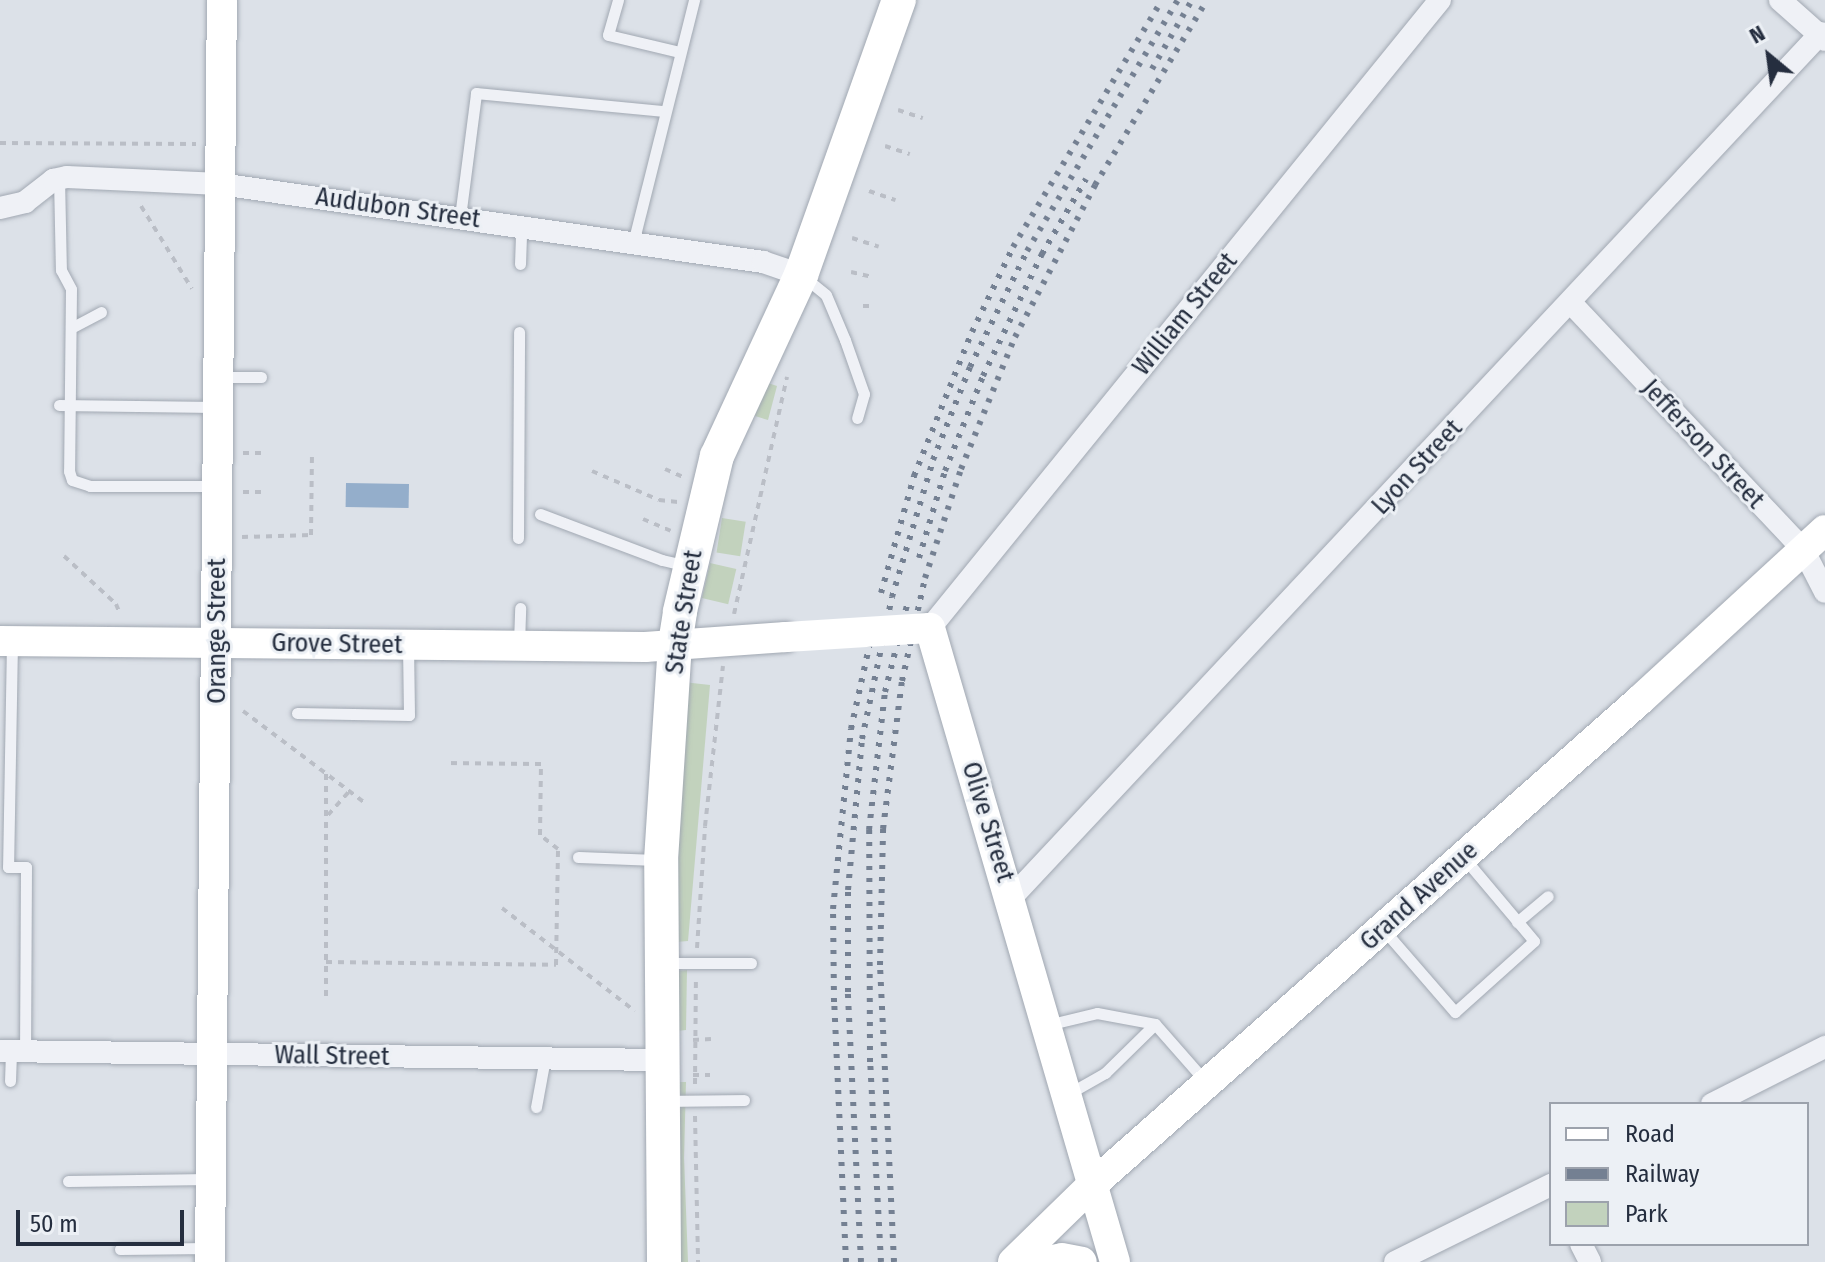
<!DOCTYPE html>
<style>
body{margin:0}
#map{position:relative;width:1825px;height:1262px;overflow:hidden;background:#dce1e8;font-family:"Fira Sans Condensed",sans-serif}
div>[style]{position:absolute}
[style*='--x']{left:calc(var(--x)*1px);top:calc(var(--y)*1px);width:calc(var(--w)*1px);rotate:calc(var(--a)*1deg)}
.green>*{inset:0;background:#c2d2bd;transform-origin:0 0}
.water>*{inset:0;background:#94aecb;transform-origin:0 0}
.path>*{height:4px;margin-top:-2px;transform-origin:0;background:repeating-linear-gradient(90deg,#babec6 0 6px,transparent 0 12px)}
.roads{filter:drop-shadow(0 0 2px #a1a8b2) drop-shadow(0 0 2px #a1a8b2)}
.lane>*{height:11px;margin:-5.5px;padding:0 5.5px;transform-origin:5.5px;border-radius:5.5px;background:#eff1f6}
.street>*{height:22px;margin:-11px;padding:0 11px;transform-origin:11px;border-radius:11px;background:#eff1f6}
.secondary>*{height:30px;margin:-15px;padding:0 15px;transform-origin:15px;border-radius:15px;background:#fff}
.primary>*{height:34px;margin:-17px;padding:0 17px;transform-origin:17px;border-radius:17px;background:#fff}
.rail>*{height:6px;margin-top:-3px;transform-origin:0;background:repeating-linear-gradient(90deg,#748092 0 4px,transparent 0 12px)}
.secondary-bridge>*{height:30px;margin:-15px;padding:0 15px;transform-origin:15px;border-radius:15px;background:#fff}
span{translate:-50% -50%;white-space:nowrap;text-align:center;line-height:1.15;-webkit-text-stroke:6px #ecf0f5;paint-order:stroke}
.street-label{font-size:26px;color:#252e3f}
.legend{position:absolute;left:1549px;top:1102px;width:260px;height:144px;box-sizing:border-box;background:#ecf0f5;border:2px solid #9ca2ac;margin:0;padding:10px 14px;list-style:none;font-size:24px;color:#252e3f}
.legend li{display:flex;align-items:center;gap:16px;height:40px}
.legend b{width:40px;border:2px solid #9ca2ac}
.north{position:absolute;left:1729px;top:16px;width:80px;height:80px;-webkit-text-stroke:6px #ecf0f5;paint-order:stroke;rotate:331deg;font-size:22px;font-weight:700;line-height:32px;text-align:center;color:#252e3f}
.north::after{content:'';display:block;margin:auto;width:28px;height:36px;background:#252e3f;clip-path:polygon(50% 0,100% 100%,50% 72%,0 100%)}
.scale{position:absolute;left:16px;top:1210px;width:168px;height:36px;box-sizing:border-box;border:4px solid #252e3f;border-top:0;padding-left:10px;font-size:24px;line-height:28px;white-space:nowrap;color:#252e3f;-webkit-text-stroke:6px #ecf0f5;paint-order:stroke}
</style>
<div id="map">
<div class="green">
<div style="clip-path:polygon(768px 383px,777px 386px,768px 420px,755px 416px)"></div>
<div style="left:722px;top:518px;width:24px;height:35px;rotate:9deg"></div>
<div style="left:710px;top:563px;width:27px;height:36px;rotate:13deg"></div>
<div style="clip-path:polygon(683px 682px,710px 685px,688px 941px,676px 942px)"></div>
<div style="clip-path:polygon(687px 970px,686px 1030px,677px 1031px,676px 971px)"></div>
<div style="clip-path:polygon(676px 1082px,686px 1082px,684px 1158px,688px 1262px,679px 1262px)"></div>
</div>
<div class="water">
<div style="left:346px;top:483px;width:63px;height:24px;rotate:1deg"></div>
</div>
<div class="path">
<div style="--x:898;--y:110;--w:26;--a:18"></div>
<div style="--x:0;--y:143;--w:196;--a:0.3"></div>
<div style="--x:885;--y:146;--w:26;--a:18"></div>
<div style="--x:869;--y:191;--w:28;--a:19"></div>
<div style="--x:141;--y:206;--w:97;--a:58.4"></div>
<div style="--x:852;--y:238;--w:28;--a:18"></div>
<div style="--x:851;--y:272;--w:22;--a:13"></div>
<div style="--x:863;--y:306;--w:8;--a:0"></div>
<div style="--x:243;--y:453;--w:20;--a:0"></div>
<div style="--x:665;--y:469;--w:22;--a:24"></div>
<div style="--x:592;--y:471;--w:73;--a:23.4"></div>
<div style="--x:659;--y:500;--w:19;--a:6"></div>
<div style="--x:243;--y:492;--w:22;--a:0"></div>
<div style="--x:643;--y:519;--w:30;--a:23"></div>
<div style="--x:242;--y:537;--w:69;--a:-1.7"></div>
<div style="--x:311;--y:535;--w:82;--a:-89.3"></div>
<div style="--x:64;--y:556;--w:71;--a:42.7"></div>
<div style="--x:116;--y:604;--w:11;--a:68"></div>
<div style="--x:734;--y:614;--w:243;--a:-77.4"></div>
<div style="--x:243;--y:711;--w:153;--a:37"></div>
<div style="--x:328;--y:815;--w:31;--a:-48"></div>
<div style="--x:502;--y:908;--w:168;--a:37.8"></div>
<div style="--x:697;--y:948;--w:122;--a:-86.2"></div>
<div style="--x:705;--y:826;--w:161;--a:-83.6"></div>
<div style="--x:326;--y:962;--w:230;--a:0.7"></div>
<div style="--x:556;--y:965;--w:116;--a:-89"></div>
<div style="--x:558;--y:849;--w:23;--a:-142"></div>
<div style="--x:540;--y:835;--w:71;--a:-89.2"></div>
<div style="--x:541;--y:764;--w:95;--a:-179.4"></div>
<div style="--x:326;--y:996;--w:222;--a:-90"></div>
<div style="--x:693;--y:1040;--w:18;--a:-3"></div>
<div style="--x:693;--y:1075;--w:17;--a:0"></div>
<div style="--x:695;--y:1084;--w:108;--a:-89.5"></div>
<div style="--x:695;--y:1116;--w:146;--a:88.8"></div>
</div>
<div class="roads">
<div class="lane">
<div style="--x:618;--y:0;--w:36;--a:106"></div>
<div style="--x:608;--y:35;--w:74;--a:13.3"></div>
<div style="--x:59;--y:178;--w:92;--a:88.8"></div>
<div style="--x:61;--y:270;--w:21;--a:62"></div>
<div style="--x:71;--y:289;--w:182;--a:90.6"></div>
<div style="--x:69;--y:471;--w:9;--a:72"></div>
<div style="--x:72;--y:480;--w:19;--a:18"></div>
<div style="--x:90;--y:486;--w:124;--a:0"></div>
<div style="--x:460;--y:217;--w:125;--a:-82.6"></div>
<div style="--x:476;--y:93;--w:189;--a:5.5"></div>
<div style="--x:633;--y:243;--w:251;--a:-75.9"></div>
<div style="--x:520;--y:264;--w:37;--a:-88"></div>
<div style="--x:804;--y:277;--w:28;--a:39"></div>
<div style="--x:826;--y:295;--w:49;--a:67.1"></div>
<div style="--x:845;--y:340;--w:57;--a:70.6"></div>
<div style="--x:864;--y:394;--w:25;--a:106"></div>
<div style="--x:71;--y:328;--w:34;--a:-28"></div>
<div style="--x:221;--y:377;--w:40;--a:0"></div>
<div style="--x:59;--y:405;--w:156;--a:0.7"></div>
<div style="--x:540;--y:514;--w:130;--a:20.7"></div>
<div style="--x:662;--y:560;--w:27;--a:13"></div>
<div style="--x:518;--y:538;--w:206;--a:-89.7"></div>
<div style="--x:12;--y:642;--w:225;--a:91"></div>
<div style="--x:8;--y:867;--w:18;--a:0"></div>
<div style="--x:26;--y:867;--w:184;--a:90.3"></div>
<div style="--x:519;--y:643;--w:35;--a:-88"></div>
<div style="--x:297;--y:713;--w:112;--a:1"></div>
<div style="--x:409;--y:715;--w:69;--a:-90.8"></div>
<div style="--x:578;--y:857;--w:79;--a:2.2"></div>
<div style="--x:1517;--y:922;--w:40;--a:-40"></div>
<div style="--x:1383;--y:929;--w:110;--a:49.1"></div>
<div style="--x:1455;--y:1012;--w:106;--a:-41.9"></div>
<div style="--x:1534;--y:941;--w:107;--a:-130.1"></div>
<div style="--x:667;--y:963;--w:84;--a:0"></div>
<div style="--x:1047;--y:1025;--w:51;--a:-13.5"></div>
<div style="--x:1097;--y:1013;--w:59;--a:10.7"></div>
<div style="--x:1155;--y:1024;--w:76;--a:48.7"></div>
<div style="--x:10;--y:1081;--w:30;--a:-88"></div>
<div style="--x:1068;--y:1094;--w:43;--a:-29.6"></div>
<div style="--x:1105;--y:1073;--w:70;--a:-44.4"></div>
<div style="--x:665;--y:1101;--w:79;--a:-0.7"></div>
<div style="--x:536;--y:1107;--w:50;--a:-79.6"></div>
<div style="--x:68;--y:1181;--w:141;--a:-0.8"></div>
<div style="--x:120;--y:1249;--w:89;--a:-0.6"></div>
</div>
<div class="street">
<div style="--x:1780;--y:0;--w:60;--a:41.6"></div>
<div style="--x:0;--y:208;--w:26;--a:-13"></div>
<div style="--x:25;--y:202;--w:36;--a:-38"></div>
<div style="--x:53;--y:180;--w:14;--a:-12"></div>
<div style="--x:67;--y:177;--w:153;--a:2.6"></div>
<div style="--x:220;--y:184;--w:549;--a:8.17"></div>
<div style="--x:763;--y:262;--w:40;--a:18.9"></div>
<div style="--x:1571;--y:303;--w:338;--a:46.7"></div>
<div style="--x:1803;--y:549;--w:48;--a:62.9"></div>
<div style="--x:930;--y:628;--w:809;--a:-50.92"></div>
<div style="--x:1011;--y:898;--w:1185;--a:-46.88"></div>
<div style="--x:0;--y:1051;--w:664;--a:0.78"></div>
<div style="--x:1712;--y:1104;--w:127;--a:-26.8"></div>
<div style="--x:1581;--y:1244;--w:20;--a:63"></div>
<div style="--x:1395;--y:1262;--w:174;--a:-26.3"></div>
</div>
<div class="secondary">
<div style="--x:930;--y:628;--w:660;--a:73.73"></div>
<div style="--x:0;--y:641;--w:645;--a:0.53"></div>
<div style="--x:645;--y:647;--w:141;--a:-4.1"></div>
<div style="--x:210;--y:1262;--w:1262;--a:-89.46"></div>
<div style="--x:1013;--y:1262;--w:110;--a:-44.3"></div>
<div style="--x:1092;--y:1185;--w:732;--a:-41.51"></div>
<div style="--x:1640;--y:700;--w:251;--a:-42.6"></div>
<div style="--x:1042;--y:1262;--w:20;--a:-11"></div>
<div style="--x:1062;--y:1258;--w:20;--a:11"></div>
</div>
<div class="primary">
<div style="--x:664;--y:1262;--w:402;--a:-90.4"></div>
<div style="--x:661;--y:860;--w:216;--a:-86.3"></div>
<div style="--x:675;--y:644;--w:33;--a:-81"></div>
<div style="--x:680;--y:611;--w:159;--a:-76.6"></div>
<div style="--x:717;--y:456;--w:200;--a:-65.1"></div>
<div style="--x:801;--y:275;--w:292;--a:-70.4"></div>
</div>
</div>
<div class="rail">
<div style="--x:1152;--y:69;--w:80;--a:-59.9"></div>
<div style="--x:919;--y:558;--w:91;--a:-73.4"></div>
<div style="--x:945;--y:471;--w:102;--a:-68.2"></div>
<div style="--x:983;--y:376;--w:136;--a:-64.2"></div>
<div style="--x:1042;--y:254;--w:87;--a:-59.6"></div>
<div style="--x:881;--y:593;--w:122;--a:-74.2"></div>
<div style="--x:914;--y:476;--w:155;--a:-68.1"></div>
<div style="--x:972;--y:332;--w:94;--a:-64.2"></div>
<div style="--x:1013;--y:247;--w:288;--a:-58.9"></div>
<div style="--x:846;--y:1262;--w:260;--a:-92.6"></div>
<div style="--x:834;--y:1002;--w:93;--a:-90.6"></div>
<div style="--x:833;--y:909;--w:181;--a:-84.3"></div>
<div style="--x:851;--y:729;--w:107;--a:-77.6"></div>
<div style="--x:861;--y:1262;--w:270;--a:-92.8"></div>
<div style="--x:848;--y:992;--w:102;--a:-90"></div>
<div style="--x:848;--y:890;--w:152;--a:-84.7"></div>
<div style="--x:862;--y:739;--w:145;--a:-78.1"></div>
<div style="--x:892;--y:597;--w:143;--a:-73.3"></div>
<div style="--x:933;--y:460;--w:100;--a:-68.3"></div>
<div style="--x:970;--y:367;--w:129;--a:-63.8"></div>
<div style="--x:1027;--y:251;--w:293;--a:-59"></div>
<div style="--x:881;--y:1262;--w:200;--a:-93.1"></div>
<div style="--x:870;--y:1062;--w:232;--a:-90.2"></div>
<div style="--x:869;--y:830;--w:139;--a:-83.4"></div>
<div style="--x:885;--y:692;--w:94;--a:-75.8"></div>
<div style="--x:894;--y:1262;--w:297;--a:-92.7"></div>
<div style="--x:880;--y:965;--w:136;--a:-88.7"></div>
<div style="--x:883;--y:829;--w:149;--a:-82.7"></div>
<div style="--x:902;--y:681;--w:106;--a:-77.4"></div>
<div style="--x:925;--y:578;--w:115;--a:-71.7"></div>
<div style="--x:961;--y:469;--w:143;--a:-67.8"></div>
<div style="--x:1015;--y:337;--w:172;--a:-62.2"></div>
<div style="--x:1095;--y:185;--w:216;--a:-58.8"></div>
</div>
<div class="secondary-bridge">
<div style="--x:786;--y:637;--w:144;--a:-3.6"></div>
</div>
<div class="street-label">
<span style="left:398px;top:208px;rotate:8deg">Audubon Street</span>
<span style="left:1185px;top:314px;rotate:-51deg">William Street</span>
<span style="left:1703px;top:444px;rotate:47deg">Jefferson Street</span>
<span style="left:1417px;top:467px;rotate:-47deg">Lyon Street</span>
<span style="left:684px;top:612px;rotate:-81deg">State Street</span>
<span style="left:217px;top:631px;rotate:-90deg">Orange Street</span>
<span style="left:337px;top:644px;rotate:1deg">Grove Street</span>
<span style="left:988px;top:822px;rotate:73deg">Olive Street</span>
<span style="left:1419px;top:896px;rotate:-42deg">Grand Avenue</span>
<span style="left:332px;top:1056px;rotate:1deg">Wall Street</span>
</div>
<ul class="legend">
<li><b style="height:10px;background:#fff"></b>Road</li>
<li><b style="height:10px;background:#748092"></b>Railway</li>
<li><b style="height:22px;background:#c2d2bd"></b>Park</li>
</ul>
<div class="north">N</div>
<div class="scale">50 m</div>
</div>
